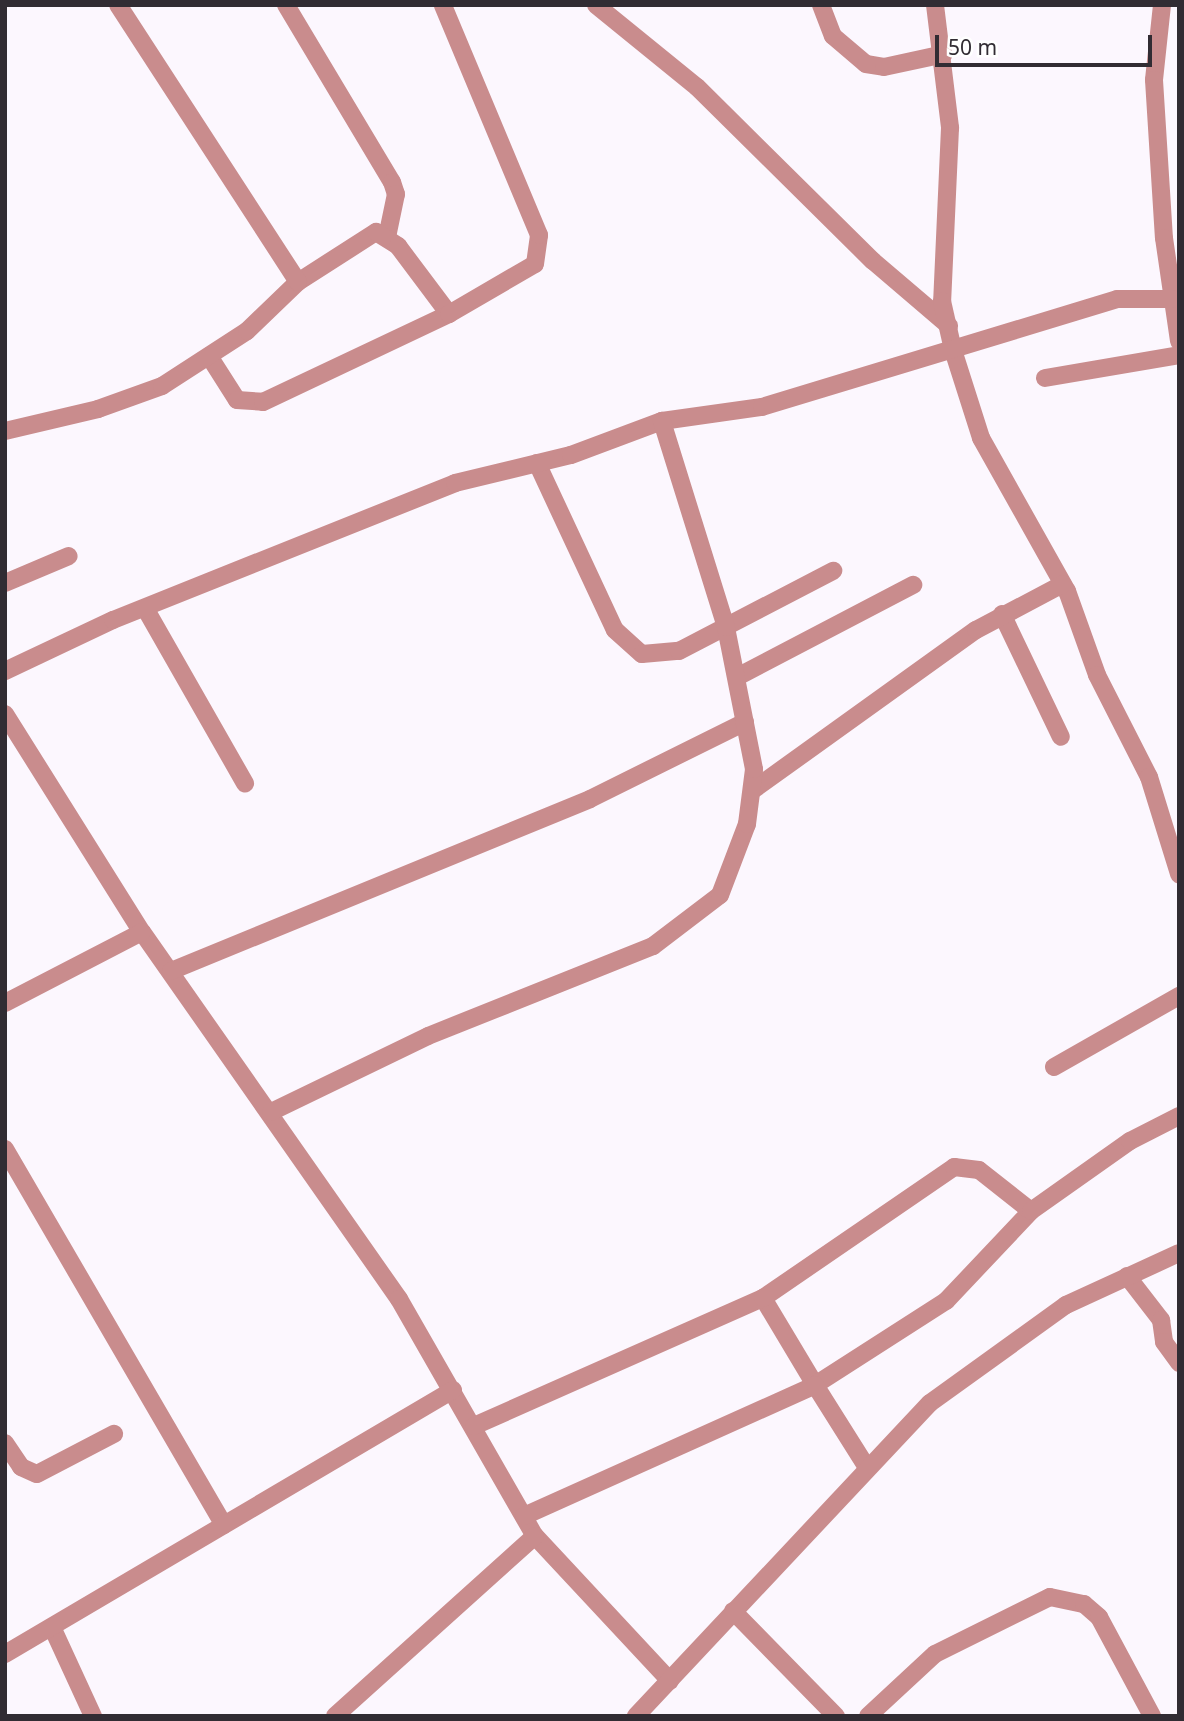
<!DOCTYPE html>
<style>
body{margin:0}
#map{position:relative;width:1184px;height:1721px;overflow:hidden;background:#fcf7fe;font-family:"Noto Sans",sans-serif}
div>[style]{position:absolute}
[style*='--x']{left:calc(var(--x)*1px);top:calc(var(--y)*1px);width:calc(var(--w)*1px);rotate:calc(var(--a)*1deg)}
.minor>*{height:18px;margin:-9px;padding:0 9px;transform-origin:9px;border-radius:9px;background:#c98c8d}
span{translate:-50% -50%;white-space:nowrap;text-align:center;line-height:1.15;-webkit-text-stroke:6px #fff;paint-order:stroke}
.frame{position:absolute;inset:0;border:7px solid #312c33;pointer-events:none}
.scale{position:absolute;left:935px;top:35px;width:217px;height:32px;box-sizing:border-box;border:4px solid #312c33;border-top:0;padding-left:9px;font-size:21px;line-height:24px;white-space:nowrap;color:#312c33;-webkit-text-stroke:5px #fff;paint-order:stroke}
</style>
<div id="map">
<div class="minor">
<div style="--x:286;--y:5;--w:206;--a:59.1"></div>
<div style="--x:392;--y:182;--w:13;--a:72"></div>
<div style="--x:396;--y:194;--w:44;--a:101.8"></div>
<div style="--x:596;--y:5;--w:130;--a:39.1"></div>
<div style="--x:697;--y:87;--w:247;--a:44.7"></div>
<div style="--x:873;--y:261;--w:100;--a:40.5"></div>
<div style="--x:821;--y:5;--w:33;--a:69"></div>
<div style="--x:833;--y:36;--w:43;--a:40.3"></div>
<div style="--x:866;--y:64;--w:18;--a:9"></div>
<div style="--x:884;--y:67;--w:61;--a:-12.2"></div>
<div style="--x:935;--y:5;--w:124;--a:83"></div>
<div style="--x:950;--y:128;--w:173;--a:92.6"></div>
<div style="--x:942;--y:301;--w:50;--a:77.3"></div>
<div style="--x:953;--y:350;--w:92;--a:72.3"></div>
<div style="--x:981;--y:438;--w:176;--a:60.7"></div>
<div style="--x:1067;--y:591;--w:89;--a:70.3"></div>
<div style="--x:1097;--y:675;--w:114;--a:63"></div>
<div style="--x:1149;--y:777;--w:102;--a:72.8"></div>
<div style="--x:1162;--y:5;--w:75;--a:96.1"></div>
<div style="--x:1154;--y:80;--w:158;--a:86.4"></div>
<div style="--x:1164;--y:238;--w:104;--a:81.7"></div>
<div style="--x:298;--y:282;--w:93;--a:-32.7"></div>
<div style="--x:376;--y:232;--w:26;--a:32"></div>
<div style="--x:398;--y:246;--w:85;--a:53.1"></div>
<div style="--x:209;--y:356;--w:52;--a:57.5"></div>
<div style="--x:237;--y:400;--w:26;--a:4"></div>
<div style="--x:263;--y:402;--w:206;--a:-25.3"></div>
<div style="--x:449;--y:314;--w:99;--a:-30.2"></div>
<div style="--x:535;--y:264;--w:29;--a:-82"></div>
<div style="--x:539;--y:235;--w:249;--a:-112.7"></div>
<div style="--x:1045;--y:378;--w:136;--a:-9.7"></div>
<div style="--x:5;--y:431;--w:96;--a:-13.3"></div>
<div style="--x:98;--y:409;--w:68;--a:-19.8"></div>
<div style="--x:162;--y:386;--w:101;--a:-32.9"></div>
<div style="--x:247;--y:331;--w:71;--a:-43.9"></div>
<div style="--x:298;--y:282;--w:330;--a:-123"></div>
<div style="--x:537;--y:463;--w:184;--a:65"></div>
<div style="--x:615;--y:630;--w:36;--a:42"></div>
<div style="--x:642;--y:654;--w:37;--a:-5"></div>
<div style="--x:679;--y:651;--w:174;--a:-27.5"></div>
<div style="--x:5;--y:583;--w:69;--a:-22.9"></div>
<div style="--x:145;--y:608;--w:202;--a:60.3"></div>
<div style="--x:1002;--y:614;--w:136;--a:64.4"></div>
<div style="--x:5;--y:671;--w:119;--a:-25.3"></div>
<div style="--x:113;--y:620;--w:368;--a:-21.8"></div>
<div style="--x:455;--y:483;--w:119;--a:-13.6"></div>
<div style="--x:571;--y:455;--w:97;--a:-20.5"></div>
<div style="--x:662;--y:421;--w:101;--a:-8"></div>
<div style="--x:762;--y:407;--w:371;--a:-16.9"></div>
<div style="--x:1117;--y:299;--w:55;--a:0"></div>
<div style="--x:737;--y:677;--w:199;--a:-27.6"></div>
<div style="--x:5;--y:714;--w:257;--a:57.9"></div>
<div style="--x:142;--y:932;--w:448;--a:55"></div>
<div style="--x:399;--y:1299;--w:273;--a:60.2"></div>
<div style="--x:535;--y:1536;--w:198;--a:47"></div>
<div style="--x:753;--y:790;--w:274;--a:-35.7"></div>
<div style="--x:976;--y:630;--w:98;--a:-27.9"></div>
<div style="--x:171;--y:971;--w:453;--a:-22.3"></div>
<div style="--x:590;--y:799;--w:173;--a:-26.4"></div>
<div style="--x:5;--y:1003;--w:154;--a:-27.4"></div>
<div style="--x:1054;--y:1067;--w:144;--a:-29.6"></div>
<div style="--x:271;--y:1112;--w:174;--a:-25.8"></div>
<div style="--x:428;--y:1036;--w:242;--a:-21.8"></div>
<div style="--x:653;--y:946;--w:84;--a:-37.3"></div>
<div style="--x:720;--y:895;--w:76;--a:-69.2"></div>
<div style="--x:747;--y:824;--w:55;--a:-82.7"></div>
<div style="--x:754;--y:769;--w:145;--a:-101.2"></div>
<div style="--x:726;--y:627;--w:216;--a:-107.3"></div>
<div style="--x:5;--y:1149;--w:435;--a:59.8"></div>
<div style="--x:1127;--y:1276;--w:56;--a:52.3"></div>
<div style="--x:1161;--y:1320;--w:22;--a:82"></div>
<div style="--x:1164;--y:1342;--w:26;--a:54"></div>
<div style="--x:763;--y:1298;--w:101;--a:59.1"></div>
<div style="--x:815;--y:1385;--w:156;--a:-32.7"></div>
<div style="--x:946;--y:1301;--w:124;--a:-46.6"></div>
<div style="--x:474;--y:1426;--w:316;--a:-23.9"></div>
<div style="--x:763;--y:1298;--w:232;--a:-34.4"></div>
<div style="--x:954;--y:1167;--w:25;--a:7"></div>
<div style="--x:979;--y:1170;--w:66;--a:38.3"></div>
<div style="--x:1031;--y:1211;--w:121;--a:-35.3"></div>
<div style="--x:1130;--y:1141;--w:55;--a:-27"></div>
<div style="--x:5;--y:1443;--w:29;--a:56"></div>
<div style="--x:21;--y:1467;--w:17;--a:24"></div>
<div style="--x:37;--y:1474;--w:87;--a:-27.5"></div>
<div style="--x:524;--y:1516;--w:319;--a:-24.2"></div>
<div style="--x:815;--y:1385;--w:96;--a:57.8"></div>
<div style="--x:733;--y:1611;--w:147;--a:45.6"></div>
<div style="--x:52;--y:1627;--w:98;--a:65.3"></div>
<div style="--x:5;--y:1654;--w:520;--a:-30.51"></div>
<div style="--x:335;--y:1716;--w:269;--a:-42"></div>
<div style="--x:636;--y:1716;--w:429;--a:-46.8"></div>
<div style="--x:930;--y:1403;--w:168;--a:-35.8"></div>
<div style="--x:1066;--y:1305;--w:124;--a:-24.7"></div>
<div style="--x:868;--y:1716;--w:91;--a:-42.8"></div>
<div style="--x:935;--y:1654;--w:128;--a:-26.4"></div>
<div style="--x:1050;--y:1597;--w:35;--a:12"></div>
<div style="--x:1084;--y:1604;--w:20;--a:41"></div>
<div style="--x:1099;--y:1617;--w:112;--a:61.8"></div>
</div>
<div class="frame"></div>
<div class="scale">50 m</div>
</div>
